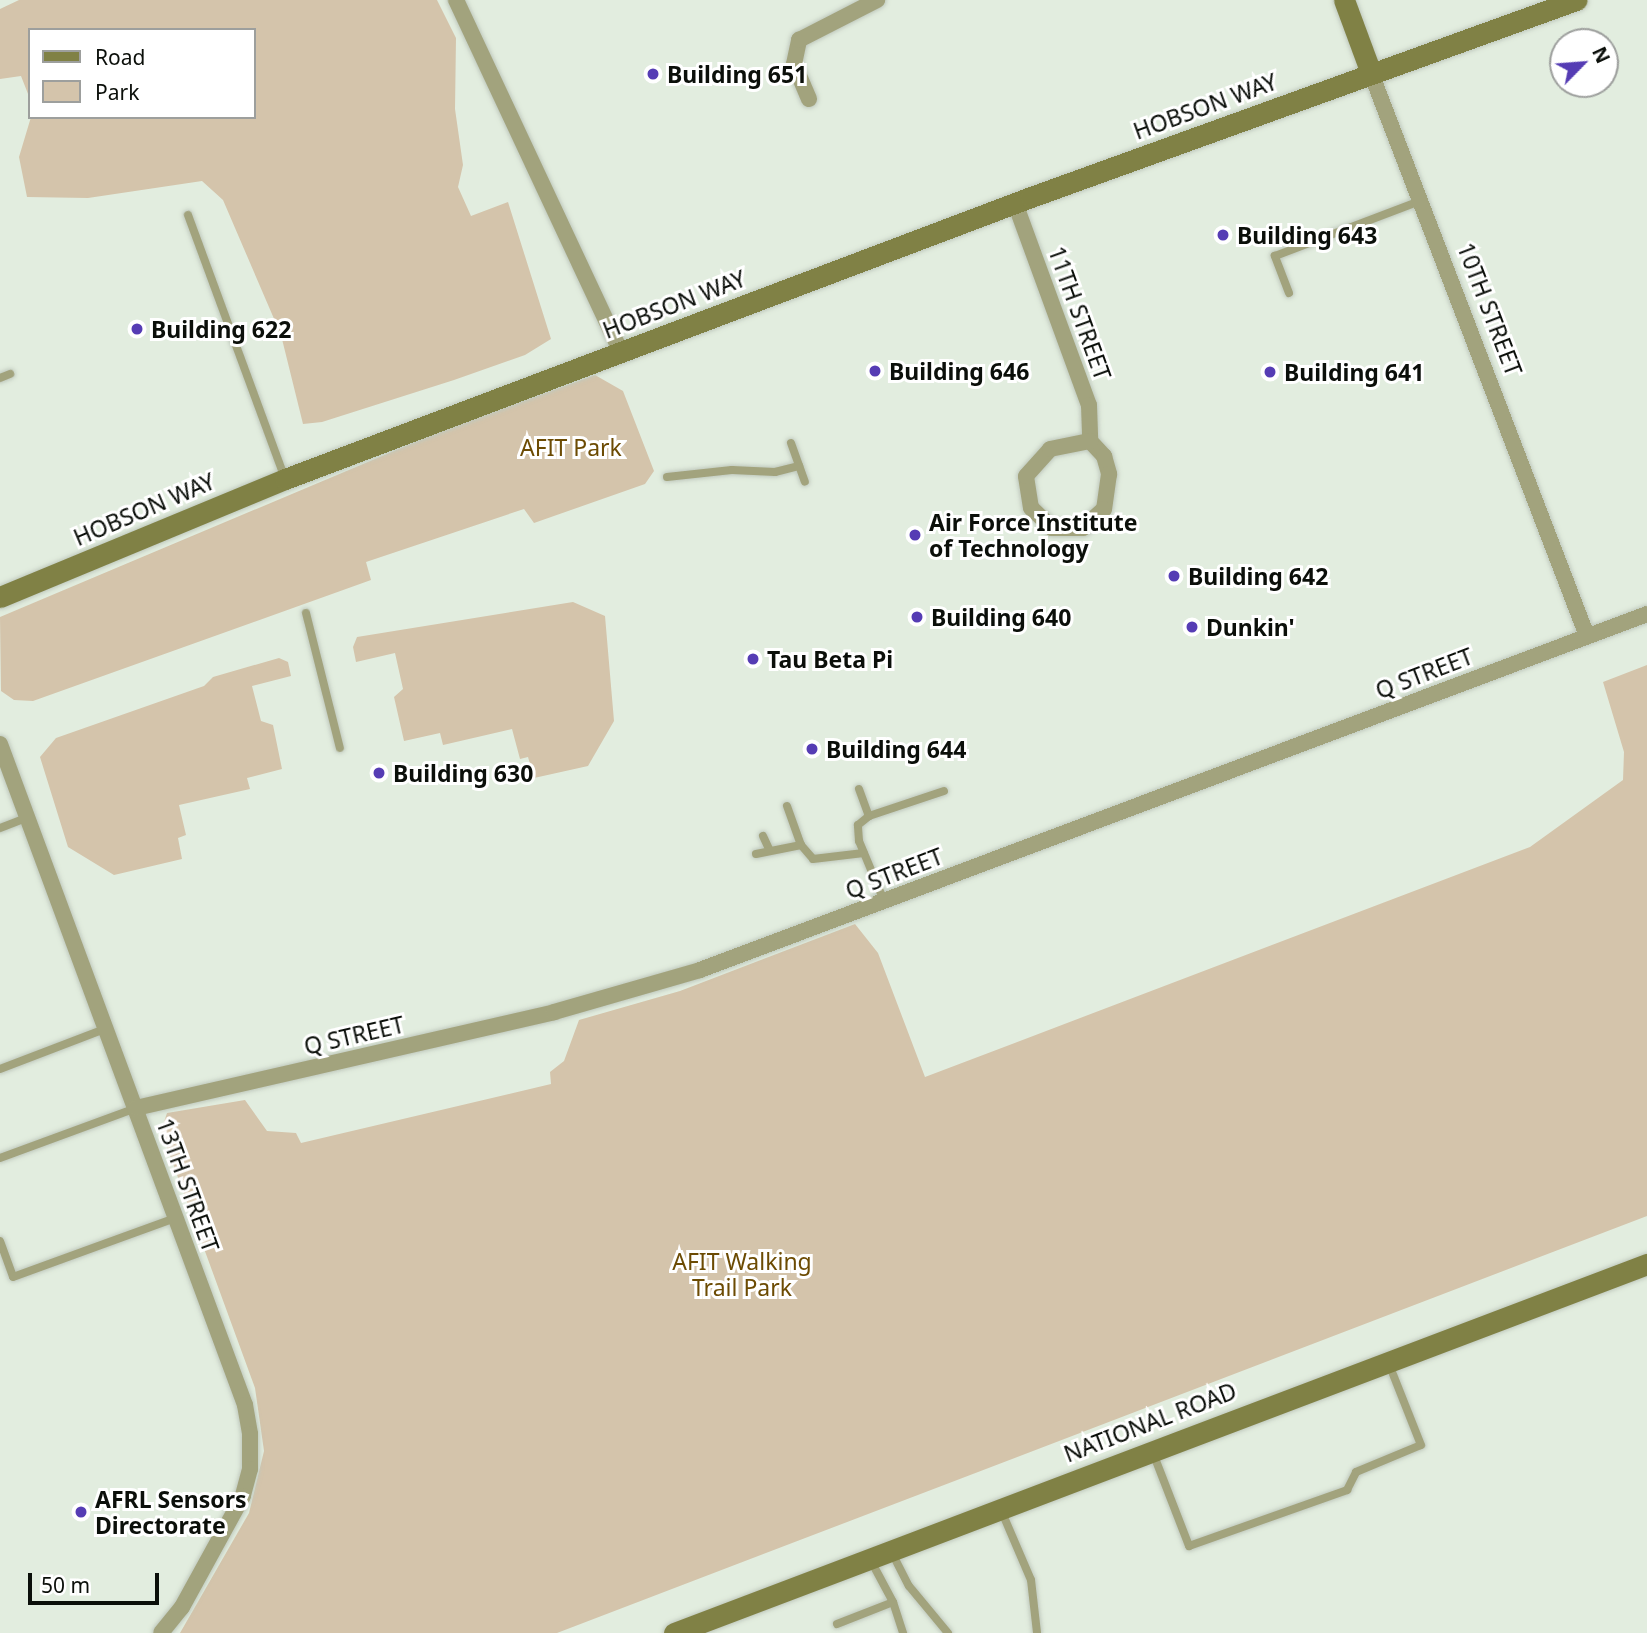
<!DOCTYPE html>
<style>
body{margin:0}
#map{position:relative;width:1647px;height:1633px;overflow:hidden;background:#e2eddf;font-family:"Noto Sans",sans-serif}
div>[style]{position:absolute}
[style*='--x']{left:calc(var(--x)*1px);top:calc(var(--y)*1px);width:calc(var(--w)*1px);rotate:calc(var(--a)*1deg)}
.green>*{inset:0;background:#d4c4ab}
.roads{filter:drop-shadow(0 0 2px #c0c9bd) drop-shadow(0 0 2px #c0c9bd)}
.lane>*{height:8px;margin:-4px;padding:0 4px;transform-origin:4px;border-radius:4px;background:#a2a37d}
.street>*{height:16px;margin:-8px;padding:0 8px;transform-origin:8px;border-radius:8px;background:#a2a37d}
.secondary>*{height:21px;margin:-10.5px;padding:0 10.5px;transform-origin:10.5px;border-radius:10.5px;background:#808145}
.dots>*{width:19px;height:19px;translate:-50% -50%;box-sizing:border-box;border:4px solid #fff;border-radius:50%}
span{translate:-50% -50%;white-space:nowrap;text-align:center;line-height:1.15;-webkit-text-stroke:6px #fff;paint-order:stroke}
.poi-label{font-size:23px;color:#0b0f0a;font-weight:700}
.left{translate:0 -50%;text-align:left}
.street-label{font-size:23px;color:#0b0f0a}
.park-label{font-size:23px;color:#6c4b03}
.legend{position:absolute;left:28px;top:28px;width:228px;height:91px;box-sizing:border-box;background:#fff;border:2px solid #9d9f9d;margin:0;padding:9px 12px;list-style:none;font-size:21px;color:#0b0f0a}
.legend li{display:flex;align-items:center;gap:14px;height:35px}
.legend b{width:35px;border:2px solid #9d9f9d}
.north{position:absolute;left:1549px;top:28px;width:70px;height:70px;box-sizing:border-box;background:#fff;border:2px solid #9d9f9d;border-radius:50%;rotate:65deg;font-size:19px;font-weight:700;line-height:28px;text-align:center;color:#0b0f0a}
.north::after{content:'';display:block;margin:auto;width:24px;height:32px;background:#553cb4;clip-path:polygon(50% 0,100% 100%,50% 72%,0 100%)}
.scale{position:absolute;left:28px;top:1573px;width:131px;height:32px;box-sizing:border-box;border:4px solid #0b0f0a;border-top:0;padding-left:9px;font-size:21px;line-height:24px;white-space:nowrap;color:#0b0f0a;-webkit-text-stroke:5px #fff;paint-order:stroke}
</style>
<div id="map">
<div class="green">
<div style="clip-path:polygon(19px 0,437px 0,456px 38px,455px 109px,463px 165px,458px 187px,471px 216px,508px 202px,551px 339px,525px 355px,454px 380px,322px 422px,303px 424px,281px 335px,223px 200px,202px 181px,88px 198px,27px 197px,19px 157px,31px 117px,254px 117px,254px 30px,30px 30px,30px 99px,21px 76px,0 79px,0 9px)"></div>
<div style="clip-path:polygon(595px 375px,623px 391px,654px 471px,645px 484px,534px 523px,524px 509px,366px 562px,371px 580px,33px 701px,14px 700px,1px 691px,0 617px,446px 429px)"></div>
<div style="clip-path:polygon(573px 602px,605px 616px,614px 721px,588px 766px,534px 778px,528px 757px,520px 759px,512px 729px,443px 745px,440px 733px,404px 741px,394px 697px,403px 689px,395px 653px,356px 662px,353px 647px,357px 637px)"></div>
<div style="clip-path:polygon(279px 658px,288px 662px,291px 676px,252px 686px,261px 721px,273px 725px,282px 769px,247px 778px,250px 789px,179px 805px,186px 835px,178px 838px,182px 859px,114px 875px,68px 847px,40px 757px,56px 738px,204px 686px,213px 677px)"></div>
<div style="clip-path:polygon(1647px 665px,1647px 1216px,557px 1633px,180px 1633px,249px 1513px,264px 1451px,255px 1388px,161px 1131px,167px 1113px,245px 1100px,267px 1131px,296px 1133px,301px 1143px,551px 1084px,550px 1072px,564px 1061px,579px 1020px,680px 991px,855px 924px,878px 953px,925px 1077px,1530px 847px,1623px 780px,1624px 752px,1603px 682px)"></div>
</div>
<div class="roads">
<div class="lane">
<div style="--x:188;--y:215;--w:281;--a:69.8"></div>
<div style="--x:1289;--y:293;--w:40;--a:-111"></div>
<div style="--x:1275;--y:256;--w:155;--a:-20.8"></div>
<div style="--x:0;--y:378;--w:11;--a:-22"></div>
<div style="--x:791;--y:443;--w:41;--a:70.3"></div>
<div style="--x:667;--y:477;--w:65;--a:-6.1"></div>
<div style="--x:732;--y:470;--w:43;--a:2.7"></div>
<div style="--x:775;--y:472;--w:25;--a:-14"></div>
<div style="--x:306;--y:613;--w:139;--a:75.9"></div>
<div style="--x:859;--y:789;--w:29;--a:70"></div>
<div style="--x:787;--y:806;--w:41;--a:70.3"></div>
<div style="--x:801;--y:845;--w:18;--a:49"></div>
<div style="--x:813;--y:859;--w:51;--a:-6.7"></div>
<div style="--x:0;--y:828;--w:28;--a:-21"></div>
<div style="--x:763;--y:836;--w:14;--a:65"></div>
<div style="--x:756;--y:854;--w:46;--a:-11.3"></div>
<div style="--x:884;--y:901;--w:65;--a:-112.6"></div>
<div style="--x:859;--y:841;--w:16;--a:-94"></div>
<div style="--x:858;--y:825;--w:14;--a:-39"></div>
<div style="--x:869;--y:816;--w:79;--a:-18.4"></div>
<div style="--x:0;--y:1069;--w:112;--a:-20.9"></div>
<div style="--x:0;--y:1158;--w:145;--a:-20.2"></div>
<div style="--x:0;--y:1241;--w:38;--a:70"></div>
<div style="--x:13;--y:1277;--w:172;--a:-20"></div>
<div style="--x:1153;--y:1453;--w:100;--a:68.8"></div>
<div style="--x:1189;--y:1546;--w:168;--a:-19.5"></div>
<div style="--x:1347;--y:1490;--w:20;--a:-63"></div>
<div style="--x:1356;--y:1472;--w:70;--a:-22.6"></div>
<div style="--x:1421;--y:1445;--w:87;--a:-111.6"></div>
<div style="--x:1001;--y:1510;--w:76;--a:66.8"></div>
<div style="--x:1031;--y:1580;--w:53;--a:83.5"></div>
<div style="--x:892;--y:1553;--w:37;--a:63"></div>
<div style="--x:909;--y:1586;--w:61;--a:50.3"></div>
<div style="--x:870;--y:1559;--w:49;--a:61.9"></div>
<div style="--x:893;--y:1602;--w:33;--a:72"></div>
<div style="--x:837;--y:1624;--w:60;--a:-21.4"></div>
</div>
<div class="street">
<div style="--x:456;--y:0;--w:389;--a:64.9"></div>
<div style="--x:1371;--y:73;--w:603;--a:69.01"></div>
<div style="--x:809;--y:99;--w:38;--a:-113"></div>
<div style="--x:794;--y:64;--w:25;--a:-78"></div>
<div style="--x:799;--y:40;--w:88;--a:-27.1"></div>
<div style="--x:1015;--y:203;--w:215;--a:69.9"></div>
<div style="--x:1089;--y:405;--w:36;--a:88"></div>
<div style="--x:1090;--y:441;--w:21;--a:47"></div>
<div style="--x:1104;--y:456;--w:19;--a:74"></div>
<div style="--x:1109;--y:474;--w:35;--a:98"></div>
<div style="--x:1104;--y:509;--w:28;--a:138"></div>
<div style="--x:1083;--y:528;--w:31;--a:180"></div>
<div style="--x:1052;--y:528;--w:29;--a:-136"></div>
<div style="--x:1031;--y:508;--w:32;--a:-99"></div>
<div style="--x:1026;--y:476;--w:36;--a:-48"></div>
<div style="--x:1050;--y:449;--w:41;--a:-11.3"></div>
<div style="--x:0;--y:744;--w:705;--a:69.66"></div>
<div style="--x:245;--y:1405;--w:29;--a:80"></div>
<div style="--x:250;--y:1434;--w:35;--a:90"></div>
<div style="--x:250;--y:1469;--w:28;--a:105"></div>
<div style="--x:243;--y:1496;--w:127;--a:118.8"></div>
<div style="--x:182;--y:1607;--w:33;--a:129"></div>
<div style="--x:136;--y:1108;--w:429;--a:-12.9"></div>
<div style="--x:554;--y:1012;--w:152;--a:-16"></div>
<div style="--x:700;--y:970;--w:1012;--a:-20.6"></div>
</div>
<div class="secondary">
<div style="--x:1344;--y:0;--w:78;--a:69.7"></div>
<div style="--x:0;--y:597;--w:308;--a:-22.5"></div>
<div style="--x:285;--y:479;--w:798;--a:-20.71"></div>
<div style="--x:1031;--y:197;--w:580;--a:-19.87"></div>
<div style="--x:674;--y:1633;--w:1041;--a:-20.77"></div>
</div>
</div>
<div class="dots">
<div style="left:653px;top:74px;background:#553cb4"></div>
<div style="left:1223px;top:235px;background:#553cb4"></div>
<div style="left:137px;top:329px;background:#553cb4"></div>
<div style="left:875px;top:371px;background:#553cb4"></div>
<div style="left:1270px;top:372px;background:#553cb4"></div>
<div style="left:915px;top:535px;background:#553cb4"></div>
<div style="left:1174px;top:576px;background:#553cb4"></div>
<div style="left:917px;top:617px;background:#553cb4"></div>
<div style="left:1192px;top:627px;background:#553cb4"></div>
<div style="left:753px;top:659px;background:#553cb4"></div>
<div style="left:812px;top:749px;background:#553cb4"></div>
<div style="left:379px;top:773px;background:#553cb4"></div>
<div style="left:81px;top:1512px;background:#553cb4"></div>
</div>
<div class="poi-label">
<span class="left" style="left:667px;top:74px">Building 651</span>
<span class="left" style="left:1237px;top:235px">Building 643</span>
<span class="left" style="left:151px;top:329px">Building 622</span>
<span class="left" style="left:889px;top:371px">Building 646</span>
<span class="left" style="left:1284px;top:372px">Building 641</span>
<span class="left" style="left:929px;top:535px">Air Force Institute<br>of Technology</span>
<span class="left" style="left:1188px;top:576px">Building 642</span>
<span class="left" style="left:931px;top:617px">Building 640</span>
<span class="left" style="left:1206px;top:627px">Dunkin'</span>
<span class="left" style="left:767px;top:659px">Tau Beta Pi</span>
<span class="left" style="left:826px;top:749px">Building 644</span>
<span class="left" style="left:393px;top:773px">Building 630</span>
<span class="left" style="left:95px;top:1512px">AFRL Sensors<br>Directorate</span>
</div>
<div class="street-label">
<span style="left:1205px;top:106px;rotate:-20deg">HOBSON WAY</span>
<span style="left:674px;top:304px;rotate:-21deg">HOBSON WAY</span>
<span style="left:1490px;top:309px;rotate:69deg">10TH STREET</span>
<span style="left:1080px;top:313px;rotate:70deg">11TH STREET</span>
<span style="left:144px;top:509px;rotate:-23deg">HOBSON WAY</span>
<span style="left:1424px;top:673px;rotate:-21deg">Q STREET</span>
<span style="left:894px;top:873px;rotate:-21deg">Q STREET</span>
<span style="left:354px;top:1035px;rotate:-13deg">Q STREET</span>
<span style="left:188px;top:1185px;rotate:70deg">13TH STREET</span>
<span style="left:1150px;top:1422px;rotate:-21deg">NATIONAL ROAD</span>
</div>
<div class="park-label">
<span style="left:571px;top:447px">AFIT Park</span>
<span style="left:742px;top:1274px">AFIT Walking<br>Trail Park</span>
</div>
<ul class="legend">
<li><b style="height:9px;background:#808145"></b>Road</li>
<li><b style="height:19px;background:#d4c4ab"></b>Park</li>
</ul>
<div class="north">N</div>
<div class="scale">50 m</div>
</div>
